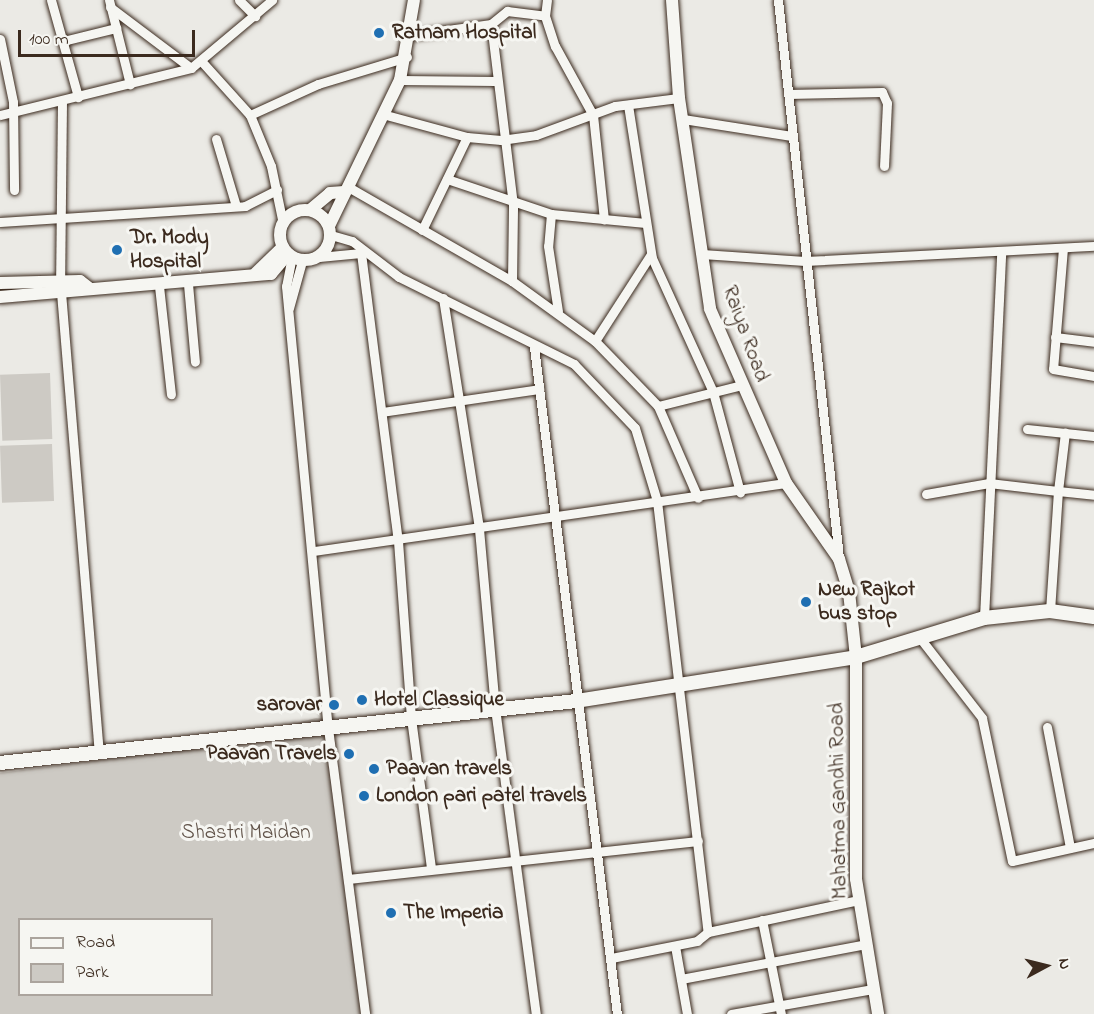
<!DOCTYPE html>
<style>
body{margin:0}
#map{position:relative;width:1094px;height:1014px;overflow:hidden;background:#ebeae5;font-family:"Indie Flower",sans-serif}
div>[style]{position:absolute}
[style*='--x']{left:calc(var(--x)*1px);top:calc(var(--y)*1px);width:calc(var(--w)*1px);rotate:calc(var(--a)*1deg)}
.green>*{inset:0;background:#cdcac4;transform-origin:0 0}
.roads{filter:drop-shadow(0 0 2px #3b2a1e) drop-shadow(0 0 2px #3b2a1e)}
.minor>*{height:9px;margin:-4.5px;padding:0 4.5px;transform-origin:4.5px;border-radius:4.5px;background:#f6f6f2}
.tertiary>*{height:12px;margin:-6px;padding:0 6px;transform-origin:6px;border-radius:6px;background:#f6f6f2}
.tertiary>.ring{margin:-6px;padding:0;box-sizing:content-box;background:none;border:12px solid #f6f6f2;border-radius:50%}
.secondary>*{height:14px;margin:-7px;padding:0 7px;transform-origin:7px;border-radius:7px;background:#f6f6f2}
.dots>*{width:16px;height:16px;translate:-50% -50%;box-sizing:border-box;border:3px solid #f6f6f2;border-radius:50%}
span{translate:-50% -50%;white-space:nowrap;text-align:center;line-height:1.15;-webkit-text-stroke:6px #f6f6f2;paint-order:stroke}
.poi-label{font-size:21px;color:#3b2a1e;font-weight:700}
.left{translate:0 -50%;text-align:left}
.right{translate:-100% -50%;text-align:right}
.street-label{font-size:21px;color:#3b2a1e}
.park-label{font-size:21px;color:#605248}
.legend{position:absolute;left:18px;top:918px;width:195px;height:78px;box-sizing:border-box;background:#f6f6f2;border:2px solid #aba49d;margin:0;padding:8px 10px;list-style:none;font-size:18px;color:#3b2a1e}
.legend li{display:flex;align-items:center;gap:12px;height:30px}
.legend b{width:30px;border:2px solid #aba49d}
.north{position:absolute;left:1016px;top:936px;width:60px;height:60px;-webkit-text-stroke:4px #f6f6f2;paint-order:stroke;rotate:83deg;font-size:16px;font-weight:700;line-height:24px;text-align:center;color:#3b2a1e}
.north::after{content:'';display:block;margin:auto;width:21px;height:27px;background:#3b2a1e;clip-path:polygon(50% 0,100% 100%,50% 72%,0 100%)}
.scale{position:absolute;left:18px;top:30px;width:177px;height:27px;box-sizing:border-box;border:3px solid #3b2a1e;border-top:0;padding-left:8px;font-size:18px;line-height:21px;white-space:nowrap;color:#3b2a1e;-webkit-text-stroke:4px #f6f6f2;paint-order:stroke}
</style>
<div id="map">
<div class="green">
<div style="left:50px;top:373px;width:66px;height:50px;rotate:88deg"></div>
<div style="left:52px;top:444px;width:57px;height:52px;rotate:88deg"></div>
<div style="clip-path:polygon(evenodd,316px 718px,326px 719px,364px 1014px,0 1014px,0 773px,201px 747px,316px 718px,20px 920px,212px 920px,212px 994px,20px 994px,20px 920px)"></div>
</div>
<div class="roads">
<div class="minor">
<div style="--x:51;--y:0;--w:101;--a:74.4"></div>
<div style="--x:109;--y:0;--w:87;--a:76"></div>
<div style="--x:239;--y:0;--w:23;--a:45"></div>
<div style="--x:778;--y:0;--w:561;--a:83.76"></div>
<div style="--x:110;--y:7;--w:101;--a:37"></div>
<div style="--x:545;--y:16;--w:32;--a:72"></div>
<div style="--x:555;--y:46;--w:79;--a:61.2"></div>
<div style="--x:593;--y:115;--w:105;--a:84"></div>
<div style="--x:411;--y:35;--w:81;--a:-7.8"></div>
<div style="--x:0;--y:39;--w:64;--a:78.3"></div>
<div style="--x:13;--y:102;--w:88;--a:89.3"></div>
<div style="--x:63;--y:41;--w:55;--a:-13.8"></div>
<div style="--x:203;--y:63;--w:70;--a:47.9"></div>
<div style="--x:250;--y:115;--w:55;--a:67.6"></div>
<div style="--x:271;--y:166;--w:59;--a:78.3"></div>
<div style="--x:400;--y:80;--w:95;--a:0.6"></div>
<div style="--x:788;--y:94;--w:94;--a:-1.2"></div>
<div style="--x:882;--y:92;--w:12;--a:66"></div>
<div style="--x:887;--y:103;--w:63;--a:92.7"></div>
<div style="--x:62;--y:101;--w:179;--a:90.6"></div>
<div style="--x:60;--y:280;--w:474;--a:85.3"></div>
<div style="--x:628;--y:105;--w:155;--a:81.1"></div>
<div style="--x:652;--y:258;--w:147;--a:65.5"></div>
<div style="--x:713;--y:392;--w:104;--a:74.9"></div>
<div style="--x:0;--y:115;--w:197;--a:-13.8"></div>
<div style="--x:191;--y:68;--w:106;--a:-40"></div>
<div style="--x:250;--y:115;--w:75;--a:-24.5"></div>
<div style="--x:318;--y:84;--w:93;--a:-16.9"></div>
<div style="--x:386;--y:115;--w:84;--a:15.2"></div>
<div style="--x:467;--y:137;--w:34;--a:5"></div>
<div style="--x:501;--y:140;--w:35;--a:-8"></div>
<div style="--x:536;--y:135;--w:84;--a:-20.2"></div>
<div style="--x:615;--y:106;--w:64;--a:-7.1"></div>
<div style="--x:683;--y:119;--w:110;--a:8.9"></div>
<div style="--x:216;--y:139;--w:70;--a:73.4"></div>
<div style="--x:447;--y:179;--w:110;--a:18.6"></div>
<div style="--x:551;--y:214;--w:95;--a:5.4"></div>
<div style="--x:350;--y:188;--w:187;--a:29.9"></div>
<div style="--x:512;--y:281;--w:102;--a:35.9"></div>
<div style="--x:595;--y:341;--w:91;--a:45.9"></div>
<div style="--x:658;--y:406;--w:100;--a:66.5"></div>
<div style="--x:551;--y:214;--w:32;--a:95"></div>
<div style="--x:548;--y:246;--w:66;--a:81.3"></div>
<div style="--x:0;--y:222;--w:246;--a:-3.7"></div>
<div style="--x:245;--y:206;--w:36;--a:-27"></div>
<div style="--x:422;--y:230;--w:103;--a:-64.2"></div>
<div style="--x:331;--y:235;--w:22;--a:16"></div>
<div style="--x:352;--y:241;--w:59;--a:37.5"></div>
<div style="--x:399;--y:277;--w:195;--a:26.4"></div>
<div style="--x:574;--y:364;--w:88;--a:46.4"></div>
<div style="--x:635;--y:428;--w:76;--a:73.2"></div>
<div style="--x:657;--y:501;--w:434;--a:83.3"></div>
<div style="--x:708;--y:932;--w:14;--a:141"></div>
<div style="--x:697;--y:941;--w:88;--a:168.8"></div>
<div style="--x:1063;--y:248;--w:121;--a:94.7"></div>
<div style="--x:1053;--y:369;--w:42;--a:9.7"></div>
<div style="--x:361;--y:253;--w:290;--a:82.7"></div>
<div style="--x:398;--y:541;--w:177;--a:85.8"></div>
<div style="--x:411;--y:718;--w:150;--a:82.4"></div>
<div style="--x:702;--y:254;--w:103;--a:3.9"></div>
<div style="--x:805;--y:261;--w:289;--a:-3"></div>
<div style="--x:292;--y:256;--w:31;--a:101"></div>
<div style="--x:286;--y:286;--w:444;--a:84.6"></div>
<div style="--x:328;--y:728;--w:288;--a:82.6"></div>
<div style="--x:319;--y:257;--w:42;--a:-5.4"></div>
<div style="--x:512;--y:281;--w:76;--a:-89.2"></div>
<div style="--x:513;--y:205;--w:182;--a:-96.9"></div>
<div style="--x:491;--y:24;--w:21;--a:-39"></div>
<div style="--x:507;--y:11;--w:38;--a:7"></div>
<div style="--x:545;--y:16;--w:16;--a:-83"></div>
<div style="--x:188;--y:284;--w:78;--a:84.9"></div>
<div style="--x:159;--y:286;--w:109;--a:83.7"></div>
<div style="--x:443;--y:298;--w:234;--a:81.1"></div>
<div style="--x:479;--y:529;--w:180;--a:84.9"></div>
<div style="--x:495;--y:708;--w:309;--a:82.4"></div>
<div style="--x:289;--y:308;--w:49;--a:-74.5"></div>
<div style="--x:1055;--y:337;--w:39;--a:7"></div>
<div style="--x:595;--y:341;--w:103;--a:-57.2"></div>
<div style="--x:534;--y:347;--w:672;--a:82.91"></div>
<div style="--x:658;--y:406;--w:87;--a:-14"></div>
<div style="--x:382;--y:412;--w:159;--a:-8.3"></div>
<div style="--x:1027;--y:429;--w:67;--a:6"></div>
<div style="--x:926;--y:494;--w:64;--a:-9.9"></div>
<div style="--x:989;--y:483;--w:69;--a:6.6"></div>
<div style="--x:1058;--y:491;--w:59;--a:-83.2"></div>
<div style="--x:314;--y:551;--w:477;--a:-8.2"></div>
<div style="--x:1050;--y:611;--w:120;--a:-86.2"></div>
<div style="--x:1058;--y:491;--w:36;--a:6"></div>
<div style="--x:984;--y:618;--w:366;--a:-87.3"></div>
<div style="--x:920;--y:638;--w:101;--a:52.2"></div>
<div style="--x:982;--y:718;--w:146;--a:78.2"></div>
<div style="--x:1012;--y:861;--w:84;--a:-12.4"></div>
<div style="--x:1047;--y:727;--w:123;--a:79.2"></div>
<div style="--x:348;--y:879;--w:352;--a:-6.2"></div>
<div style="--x:762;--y:920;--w:96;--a:78.6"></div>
<div style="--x:708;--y:932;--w:154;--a:-12"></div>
<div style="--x:675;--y:946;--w:69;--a:80"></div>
<div style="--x:681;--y:979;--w:188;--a:-10.7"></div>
<div style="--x:731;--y:1014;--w:144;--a:-10"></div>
</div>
<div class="tertiary">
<div style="--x:672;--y:0;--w:98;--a:85.9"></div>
<div style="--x:679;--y:98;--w:213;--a:81.6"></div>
<div style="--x:710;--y:309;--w:190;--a:66.4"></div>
<div style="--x:786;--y:483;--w:93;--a:55.1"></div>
<div style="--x:839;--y:559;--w:34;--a:73"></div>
<div style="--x:849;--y:592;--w:65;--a:83.9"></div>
<div style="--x:856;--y:657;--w:222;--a:90"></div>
<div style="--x:856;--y:879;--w:137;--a:80.7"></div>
<div class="ring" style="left:280px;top:210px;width:38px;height:38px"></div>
<div style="--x:310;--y:210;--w:26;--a:-40"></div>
<div style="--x:330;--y:193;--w:14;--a:-4"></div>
<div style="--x:329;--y:226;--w:162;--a:-64.1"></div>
<div style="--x:400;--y:80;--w:81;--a:-80.1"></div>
<div style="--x:256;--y:273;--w:37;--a:-44"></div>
<div style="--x:0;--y:283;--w:80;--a:-1.4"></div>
<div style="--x:80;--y:281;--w:11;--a:38"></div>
<div style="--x:0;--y:297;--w:272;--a:-4.9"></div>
<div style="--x:271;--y:274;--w:26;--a:-50"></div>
</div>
<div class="secondary">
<div style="--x:0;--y:763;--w:579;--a:-6.14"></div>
<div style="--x:576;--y:701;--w:283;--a:-8.9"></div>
<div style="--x:856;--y:657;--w:134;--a:-16.9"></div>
<div style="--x:984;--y:618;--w:66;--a:-6.1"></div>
<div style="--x:1050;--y:611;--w:44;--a:7.8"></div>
</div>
</div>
<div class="dots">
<div style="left:379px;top:33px;background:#1f6fb2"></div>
<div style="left:117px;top:250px;background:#1f6fb2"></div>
<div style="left:806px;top:602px;background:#1f6fb2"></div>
<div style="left:362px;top:700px;background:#1f6fb2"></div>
<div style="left:334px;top:705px;background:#1f6fb2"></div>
<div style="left:349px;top:754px;background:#1f6fb2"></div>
<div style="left:374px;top:769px;background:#1f6fb2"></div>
<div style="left:364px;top:796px;background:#1f6fb2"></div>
<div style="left:391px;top:913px;background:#1f6fb2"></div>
</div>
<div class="poi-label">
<span class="left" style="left:392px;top:33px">Ratnam Hospital</span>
<span class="left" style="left:130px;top:250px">Dr. Mody<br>Hospital</span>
<span class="left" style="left:818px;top:602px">New Rajkot<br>bus stop</span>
<span class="left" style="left:374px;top:700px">Hotel Classique</span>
<span class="right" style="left:322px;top:705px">sarovar</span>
<span class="right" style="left:337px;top:754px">Paavan Travels</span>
<span class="left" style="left:386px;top:769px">Paavan travels</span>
<span class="left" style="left:376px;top:796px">London pari patel travels</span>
<span class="left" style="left:403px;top:913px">The Imperia</span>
</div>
<div class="street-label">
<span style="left:745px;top:334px;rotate:70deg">Raiya Road</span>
<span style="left:839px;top:801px;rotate:-91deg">Mahatma Gandhi Road</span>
</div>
<div class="park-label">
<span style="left:246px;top:833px">Shastri Maidan</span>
</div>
<ul class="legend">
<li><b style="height:8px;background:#f6f6f2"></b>Road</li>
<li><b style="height:16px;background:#cdcac4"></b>Park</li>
</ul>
<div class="north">N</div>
<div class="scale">100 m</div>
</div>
